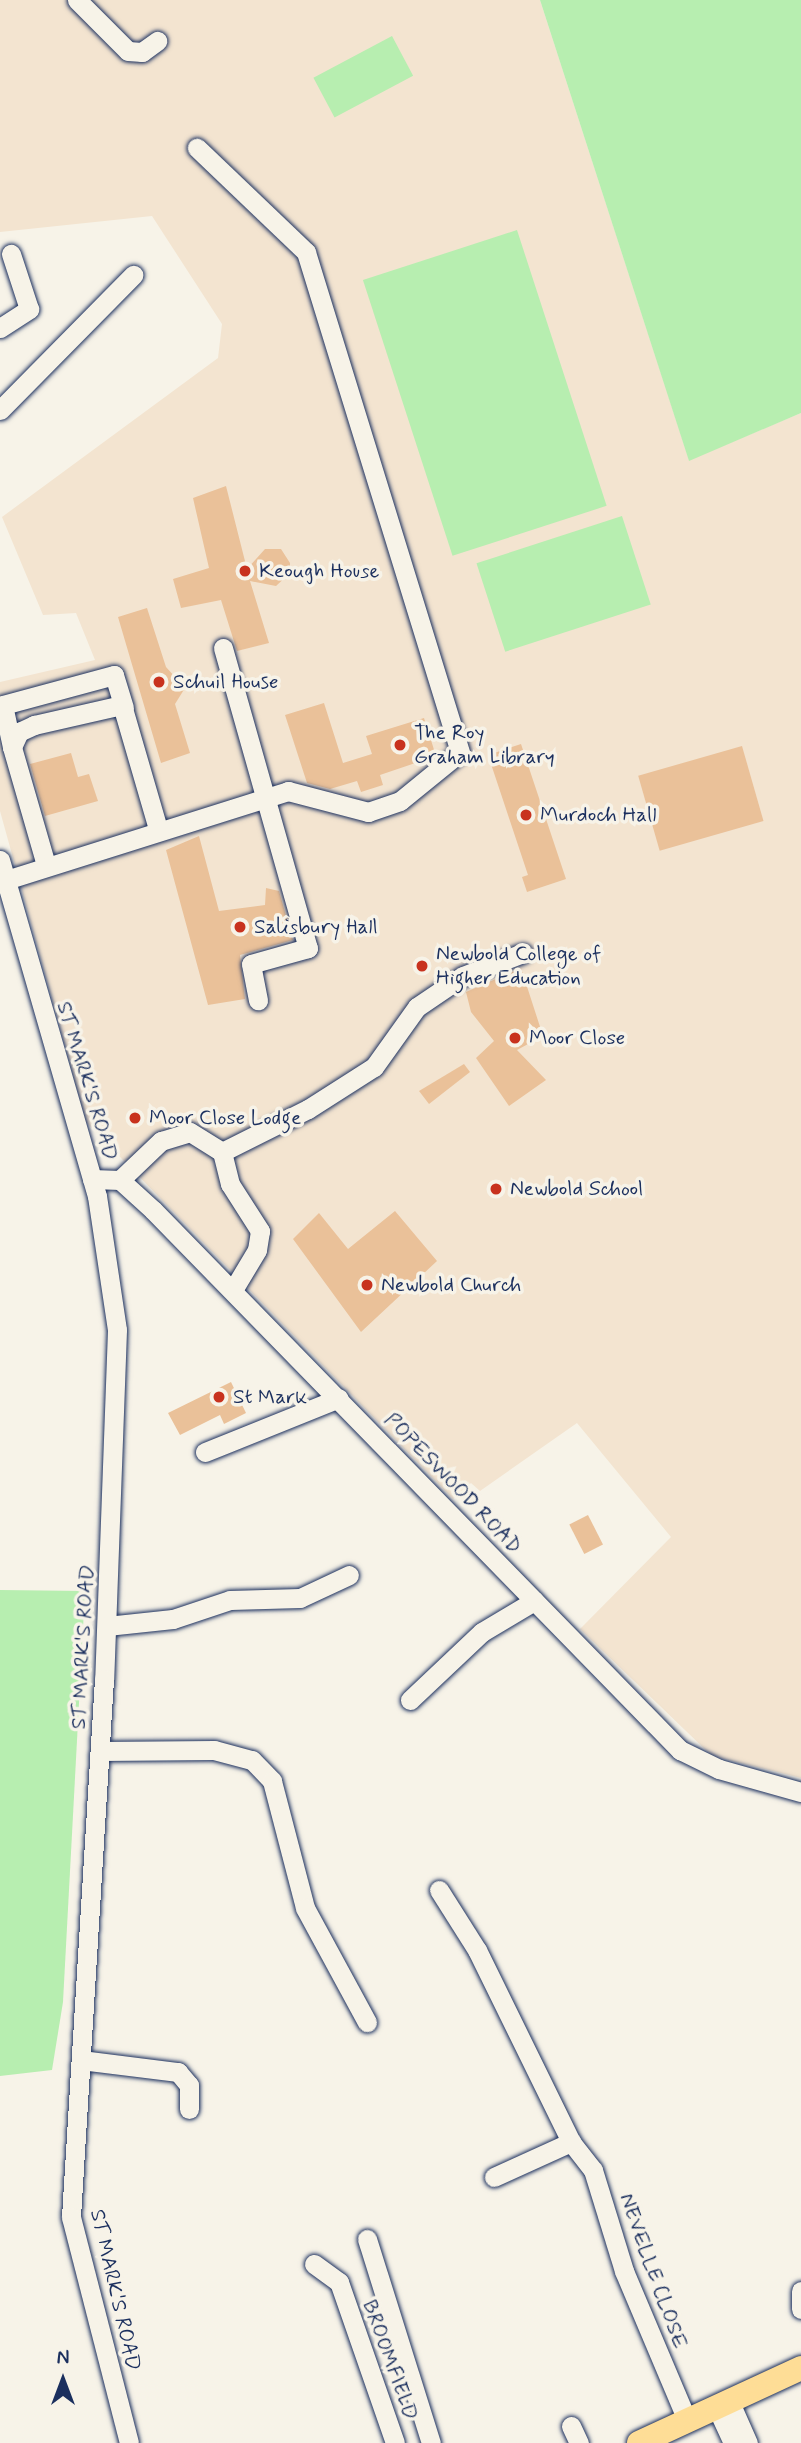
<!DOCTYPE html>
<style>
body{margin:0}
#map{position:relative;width:801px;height:2443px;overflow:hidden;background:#f7f3e8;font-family:Mynerve,sans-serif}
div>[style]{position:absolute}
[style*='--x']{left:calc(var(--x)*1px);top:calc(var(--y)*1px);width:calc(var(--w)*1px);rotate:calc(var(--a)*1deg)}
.built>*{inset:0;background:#f3e4d0}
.green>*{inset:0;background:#b7eeb0;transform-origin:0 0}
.building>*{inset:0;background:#eac199;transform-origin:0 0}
.roads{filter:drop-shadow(0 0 2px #1b2f5e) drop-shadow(0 0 2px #1b2f5e)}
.minor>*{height:19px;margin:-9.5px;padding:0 9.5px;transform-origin:9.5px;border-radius:9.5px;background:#f7f3e8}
.major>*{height:24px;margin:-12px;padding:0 12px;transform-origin:12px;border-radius:12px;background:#fedd96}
.dots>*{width:19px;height:19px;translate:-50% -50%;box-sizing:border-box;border:4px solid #f7f3e8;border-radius:50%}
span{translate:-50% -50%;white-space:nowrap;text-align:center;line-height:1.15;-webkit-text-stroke:7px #f7f3e8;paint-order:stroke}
.poi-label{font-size:21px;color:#1b2f5e}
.left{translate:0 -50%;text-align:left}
.street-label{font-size:21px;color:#1b2f5e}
.north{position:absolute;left:28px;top:2345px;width:70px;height:70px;-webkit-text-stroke:5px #f7f3e8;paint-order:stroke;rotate:0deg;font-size:19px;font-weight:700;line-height:28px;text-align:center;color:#1b2f5e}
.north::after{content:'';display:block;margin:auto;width:24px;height:32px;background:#1b2f5e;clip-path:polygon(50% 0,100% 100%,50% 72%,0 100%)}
</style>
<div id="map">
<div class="built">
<div style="clip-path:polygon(0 0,540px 0,689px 460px,801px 413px,801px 1778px,712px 1756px,580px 1629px,671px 1537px,577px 1423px,480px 1491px,471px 1483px,453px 1499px,86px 1122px,0 811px,0 682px,95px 660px,76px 613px,43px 615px,2px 517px,218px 358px,222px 324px,152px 216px,0 232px)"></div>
</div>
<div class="green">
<div style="clip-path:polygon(540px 0,801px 0,801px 413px,689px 461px)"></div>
<div style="left:392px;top:36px;width:45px;height:89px;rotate:62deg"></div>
<div style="left:517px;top:230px;width:290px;height:162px;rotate:72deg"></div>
<div style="left:622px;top:516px;width:93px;height:153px;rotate:72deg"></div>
<div style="clip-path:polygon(0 1590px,85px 1591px,63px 2002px,52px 2070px,0 2076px)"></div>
</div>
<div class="building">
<div style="clip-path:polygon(226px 486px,247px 569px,265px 549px,281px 549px,290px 563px,290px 573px,276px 586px,250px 581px,269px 643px,237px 651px,221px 600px,181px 608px,173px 579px,209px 568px,193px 498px)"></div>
<div style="clip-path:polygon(147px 608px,166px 667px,185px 688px,175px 704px,190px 753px,161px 763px,118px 617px)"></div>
<div style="clip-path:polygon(324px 703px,343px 763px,372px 754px,366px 736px,424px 718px,436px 756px,380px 775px,383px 785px,361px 792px,357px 781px,330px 789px,307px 783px,285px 715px)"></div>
<div style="clip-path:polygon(521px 744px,566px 879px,527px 892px,522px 877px,528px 875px,488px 755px)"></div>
<div style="left:742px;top:746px;width:78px;height:108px;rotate:74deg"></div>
<div style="clip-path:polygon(71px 753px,78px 777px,89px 774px,98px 801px,45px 816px,30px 764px)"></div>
<div style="clip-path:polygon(199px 836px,219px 911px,265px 905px,266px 888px,279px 891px,293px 940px,240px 955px,245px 999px,208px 1005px,166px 850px)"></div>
<div style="clip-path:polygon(521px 968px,543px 1036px,517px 1050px,546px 1080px,509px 1106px,476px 1058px,494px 1041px,471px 1012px,466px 992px)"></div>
<div style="clip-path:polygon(464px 1064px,470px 1072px,429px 1104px,419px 1091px)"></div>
<div style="clip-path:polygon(395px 1211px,437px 1261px,361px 1332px,293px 1239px,319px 1213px,348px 1249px)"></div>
<div style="clip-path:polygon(231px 1382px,246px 1413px,224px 1424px,220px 1415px,180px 1435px,168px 1413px)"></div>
<div style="left:588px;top:1515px;width:33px;height:21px;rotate:63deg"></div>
</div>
<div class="roads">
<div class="minor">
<div style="--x:77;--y:0;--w:72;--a:45"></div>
<div style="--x:128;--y:51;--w:14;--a:4"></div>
<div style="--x:142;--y:52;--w:19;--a:-36"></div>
<div style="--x:0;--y:328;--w:35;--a:-33"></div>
<div style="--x:29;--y:309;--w:58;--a:-108.1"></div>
<div style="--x:0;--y:410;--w:190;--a:-45.4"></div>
<div style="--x:223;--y:648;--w:312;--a:74.2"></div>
<div style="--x:308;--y:948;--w:59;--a:164.3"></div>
<div style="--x:251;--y:964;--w:37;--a:79"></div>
<div style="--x:12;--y:747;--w:43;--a:-102.1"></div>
<div style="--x:3;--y:705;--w:115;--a:-15.1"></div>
<div style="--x:114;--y:675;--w:34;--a:73"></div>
<div style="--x:0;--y:860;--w:350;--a:73.9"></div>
<div style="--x:97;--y:1196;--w:135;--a:81.5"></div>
<div style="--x:117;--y:1330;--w:349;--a:92.1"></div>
<div style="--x:104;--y:1679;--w:539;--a:93.51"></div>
<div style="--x:71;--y:2217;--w:233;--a:75.6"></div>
<div style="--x:46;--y:865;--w:123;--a:-106.1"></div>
<div style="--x:12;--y:747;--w:17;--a:-65"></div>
<div style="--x:19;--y:732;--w:17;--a:-25"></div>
<div style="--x:34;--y:725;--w:90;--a:-12.8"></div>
<div style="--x:122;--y:705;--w:129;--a:73.8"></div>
<div style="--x:6;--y:880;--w:296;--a:-17.5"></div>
<div style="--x:288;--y:791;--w:83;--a:14.7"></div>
<div style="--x:368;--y:812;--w:34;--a:-19"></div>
<div style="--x:400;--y:801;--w:77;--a:-39.2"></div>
<div style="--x:460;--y:752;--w:523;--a:-107.12"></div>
<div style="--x:306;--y:252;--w:151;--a:-136.3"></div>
<div style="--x:222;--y:1152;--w:33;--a:76"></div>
<div style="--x:230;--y:1184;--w:56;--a:57.4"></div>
<div style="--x:260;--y:1231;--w:19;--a:99"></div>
<div style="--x:257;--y:1250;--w:47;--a:121"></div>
<div style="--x:92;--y:1179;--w:28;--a:2"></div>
<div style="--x:120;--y:1180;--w:45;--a:42.3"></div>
<div style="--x:153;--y:1210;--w:755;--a:45.7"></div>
<div style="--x:680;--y:1750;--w:43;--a:26"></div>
<div style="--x:719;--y:1769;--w:85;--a:15.7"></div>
<div style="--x:120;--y:1180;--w:57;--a:-43.6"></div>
<div style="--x:161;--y:1141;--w:30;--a:-17"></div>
<div style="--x:190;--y:1132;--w:38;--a:32"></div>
<div style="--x:222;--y:1152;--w:96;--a:-26.6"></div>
<div style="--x:308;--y:1109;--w:78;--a:-32.5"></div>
<div style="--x:374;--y:1067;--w:74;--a:-54.4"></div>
<div style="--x:417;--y:1007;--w:55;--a:-34"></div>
<div style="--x:463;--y:976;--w:64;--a:-21"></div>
<div style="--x:205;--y:1452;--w:144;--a:-21.9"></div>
<div style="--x:107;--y:1626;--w:66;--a:-6.1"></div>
<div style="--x:173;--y:1619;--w:60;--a:-18.4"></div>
<div style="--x:230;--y:1600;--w:70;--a:-1.6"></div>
<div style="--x:300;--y:1598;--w:54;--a:-25.1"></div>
<div style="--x:410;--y:1700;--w:99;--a:-43.4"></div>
<div style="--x:482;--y:1632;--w:61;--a:-30.8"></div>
<div style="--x:101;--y:1751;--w:113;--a:-0.5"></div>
<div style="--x:214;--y:1750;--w:39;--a:15"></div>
<div style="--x:252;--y:1760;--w:29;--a:46"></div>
<div style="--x:272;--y:1781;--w:131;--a:75.4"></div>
<div style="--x:305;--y:1908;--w:130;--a:61.5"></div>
<div style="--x:439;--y:1890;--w:71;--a:57.7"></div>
<div style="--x:477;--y:1950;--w:214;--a:63.9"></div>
<div style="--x:571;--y:2142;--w:36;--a:52"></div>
<div style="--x:593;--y:2170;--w:106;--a:72.9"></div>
<div style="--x:624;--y:2271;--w:162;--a:67.1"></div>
<div style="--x:81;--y:2060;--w:98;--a:7.1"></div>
<div style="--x:178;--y:2072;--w:17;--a:50"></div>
<div style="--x:189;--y:2085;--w:24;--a:90"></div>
<div style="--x:494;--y:2177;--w:85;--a:-24.4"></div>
<div style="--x:367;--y:2239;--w:214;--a:72.6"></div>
<div style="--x:314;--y:2264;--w:31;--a:36"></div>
<div style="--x:339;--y:2282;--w:170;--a:70.8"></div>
<div style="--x:801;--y:2291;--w:18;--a:90"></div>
<div style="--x:729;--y:2400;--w:47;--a:66.2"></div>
<div style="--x:716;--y:2406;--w:41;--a:65.3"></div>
<div style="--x:571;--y:2426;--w:19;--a:65"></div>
</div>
<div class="major">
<div style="--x:639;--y:2443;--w:179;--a:-24.8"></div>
</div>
</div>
<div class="dots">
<div style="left:245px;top:571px;background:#c8321e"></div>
<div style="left:159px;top:682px;background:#c8321e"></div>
<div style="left:400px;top:745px;background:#c8321e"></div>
<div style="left:526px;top:815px;background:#c8321e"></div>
<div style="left:240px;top:927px;background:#c8321e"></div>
<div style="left:422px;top:966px;background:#c8321e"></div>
<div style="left:515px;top:1038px;background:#c8321e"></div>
<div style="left:135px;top:1118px;background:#c8321e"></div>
<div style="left:496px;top:1189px;background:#c8321e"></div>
<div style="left:367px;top:1285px;background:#c8321e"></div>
<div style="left:219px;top:1397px;background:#c8321e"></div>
</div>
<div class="poi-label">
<span class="left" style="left:259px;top:571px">Keough House</span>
<span class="left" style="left:173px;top:682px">Schuil House</span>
<span class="left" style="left:414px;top:745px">The Roy<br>Graham Library</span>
<span class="left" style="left:540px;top:815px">Murdoch Hall</span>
<span class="left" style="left:254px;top:927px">Salisbury Hall</span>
<span class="left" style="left:436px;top:966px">Newbold College of<br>Higher Education</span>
<span class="left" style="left:529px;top:1038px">Moor Close</span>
<span class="left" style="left:149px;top:1118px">Moor Close Lodge</span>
<span class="left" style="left:510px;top:1189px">Newbold School</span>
<span class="left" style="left:381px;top:1285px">Newbold Church</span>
<span class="left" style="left:233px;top:1397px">St Mark</span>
</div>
<div class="street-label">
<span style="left:87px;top:1081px;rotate:73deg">ST MARK'S ROAD</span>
<span style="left:453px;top:1483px;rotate:46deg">POPESWOOD ROAD</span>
<span style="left:83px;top:1647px;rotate:-87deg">ST MARK'S ROAD</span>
<span style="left:653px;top:2271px;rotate:70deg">NEVELLE CLOSE</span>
<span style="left:115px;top:2290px;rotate:77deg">ST MARK'S ROAD</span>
<span style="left:390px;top:2360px;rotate:70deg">BROOMFIELD</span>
</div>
<div class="north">N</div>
</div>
